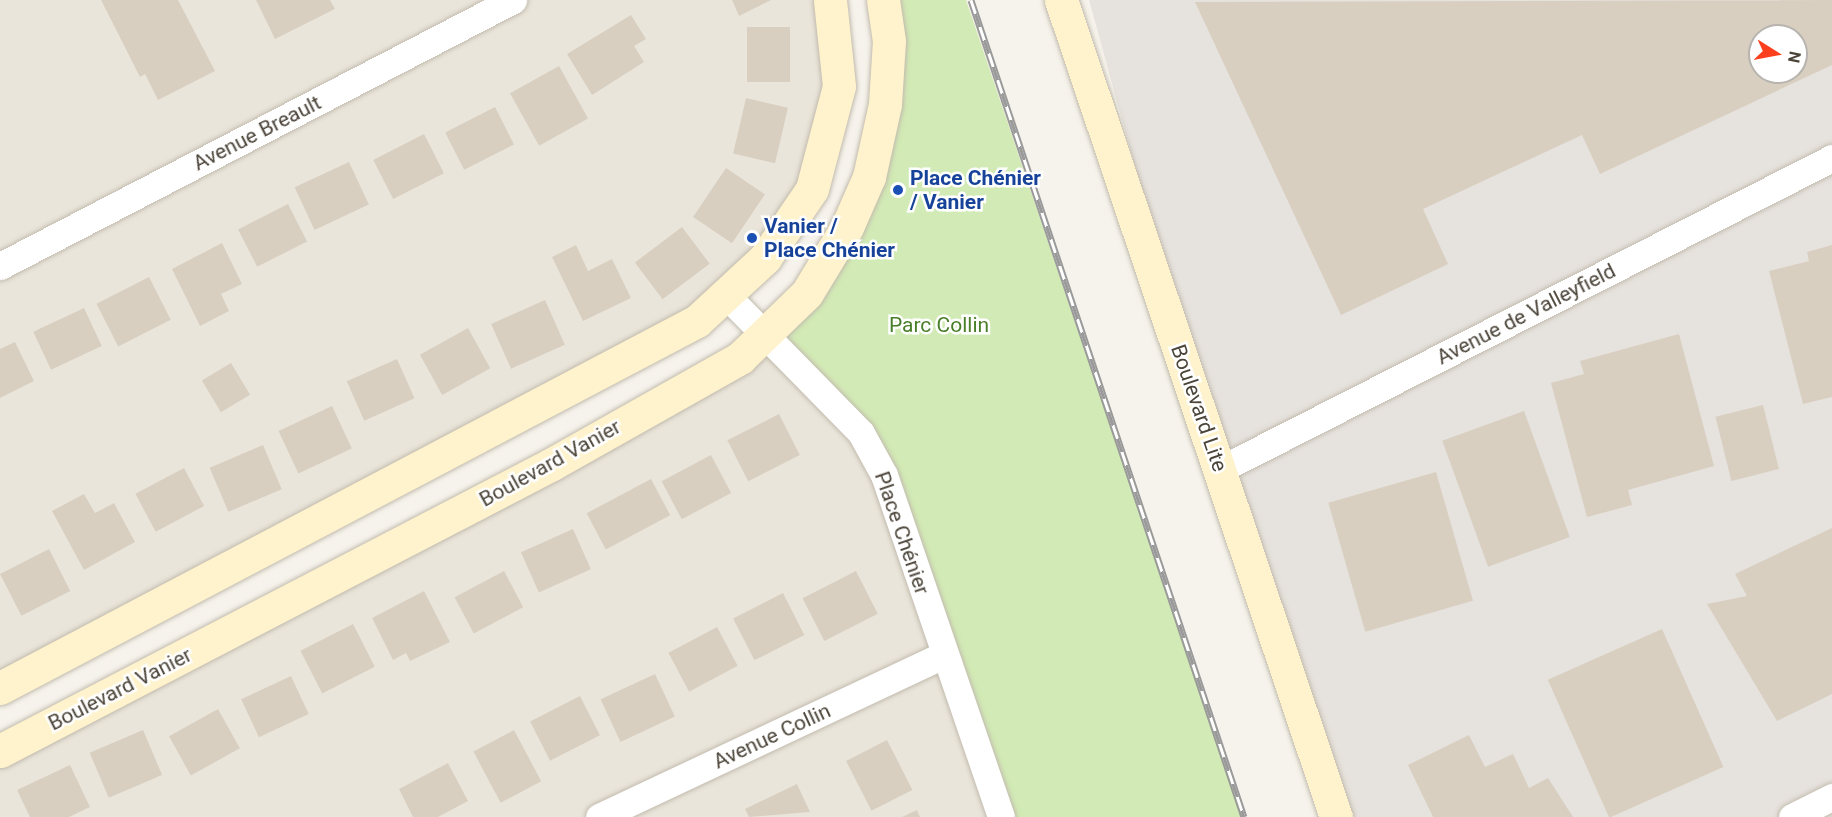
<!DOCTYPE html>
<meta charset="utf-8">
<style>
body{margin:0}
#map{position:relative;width:1832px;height:817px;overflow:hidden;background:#f6f3ec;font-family:Roboto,sans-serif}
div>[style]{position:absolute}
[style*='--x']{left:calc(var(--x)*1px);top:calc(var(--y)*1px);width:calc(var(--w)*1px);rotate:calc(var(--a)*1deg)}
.residential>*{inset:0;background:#eae5da}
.industrial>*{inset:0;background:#e6e2dd}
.green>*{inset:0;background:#d2eab5}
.building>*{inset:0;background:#d8cfc1;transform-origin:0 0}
.roads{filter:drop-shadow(0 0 2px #c2bbae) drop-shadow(0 0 2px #c2bbae)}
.street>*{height:27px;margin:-13.5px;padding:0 13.5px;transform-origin:13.5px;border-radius:13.5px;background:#fff}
.secondary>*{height:33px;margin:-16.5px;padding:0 16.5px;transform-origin:16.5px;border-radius:16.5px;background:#fff3cd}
.rail>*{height:7px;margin-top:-3.5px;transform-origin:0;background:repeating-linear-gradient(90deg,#fff 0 14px,#9a9a9a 0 28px);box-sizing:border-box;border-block:2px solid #9a9a9a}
.dots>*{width:16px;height:16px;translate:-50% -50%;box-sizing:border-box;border:3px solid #fff;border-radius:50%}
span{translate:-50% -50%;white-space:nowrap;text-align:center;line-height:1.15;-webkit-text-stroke:5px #fff;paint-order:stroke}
.street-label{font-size:21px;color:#4b4439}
.transit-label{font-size:21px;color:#164399;font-weight:700}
.left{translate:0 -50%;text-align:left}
.park-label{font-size:21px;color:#4a7f2a}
.north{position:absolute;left:1748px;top:24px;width:60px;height:60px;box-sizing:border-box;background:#fff;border:2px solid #b7b4b0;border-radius:50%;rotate:101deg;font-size:16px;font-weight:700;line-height:24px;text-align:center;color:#4b4439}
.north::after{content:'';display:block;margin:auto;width:21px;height:27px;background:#fc3f1d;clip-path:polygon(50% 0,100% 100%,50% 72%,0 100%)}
</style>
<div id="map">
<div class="residential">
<div style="clip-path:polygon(0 0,830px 0,839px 86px,812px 189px,726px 295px,0 688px)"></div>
<div style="clip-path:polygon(768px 342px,861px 433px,1001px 817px,0 817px,0 751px)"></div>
</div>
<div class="industrial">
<div style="clip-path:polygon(evenodd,1089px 0,1832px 0,1832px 817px,1336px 817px,1219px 470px,1089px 0,1760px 36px,1796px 36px,1796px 72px,1760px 72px,1760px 36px)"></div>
</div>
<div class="green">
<div style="clip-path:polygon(884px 0,966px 0,1243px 817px,1003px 817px,878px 444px,768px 342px,807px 293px,893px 83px)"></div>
</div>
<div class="building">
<div style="clip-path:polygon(101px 0,178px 0,215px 71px,158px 100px,145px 74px,140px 77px)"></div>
<div style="clip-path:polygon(256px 0,330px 0,335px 9px,275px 39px)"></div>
<div style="clip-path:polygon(732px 0,771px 0,739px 16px)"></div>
<div style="clip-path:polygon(evenodd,1832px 0,1832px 65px,1600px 174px,1582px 135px,1423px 209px,1448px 264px,1341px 315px,1195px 2px,1832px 0,1760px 36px,1796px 36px,1796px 72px,1760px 72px,1760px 36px)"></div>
<div style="clip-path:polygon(631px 15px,646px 39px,634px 46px,644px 62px,592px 95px,567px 54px)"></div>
<div style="left:747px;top:27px;width:43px;height:55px"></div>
<div style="left:559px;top:66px;width:60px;height:56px;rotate:61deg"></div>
<div style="left:746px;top:98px;width:43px;height:57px;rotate:13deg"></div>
<div style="left:495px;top:107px;width:42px;height:56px;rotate:63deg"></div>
<div style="left:424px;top:134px;width:44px;height:57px;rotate:63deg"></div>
<div style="left:349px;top:162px;width:47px;height:60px;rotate:65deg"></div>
<div style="left:726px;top:168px;width:47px;height:59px;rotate:34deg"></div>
<div style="left:288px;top:204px;width:42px;height:56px;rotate:63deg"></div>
<div style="left:682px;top:227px;width:46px;height:59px;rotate:53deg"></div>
<div style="clip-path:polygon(222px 243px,242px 284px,221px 294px,229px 311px,200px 326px,172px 269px)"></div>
<div style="clip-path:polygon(576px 245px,588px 271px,612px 259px,631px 298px,583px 321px,552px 257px)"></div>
<div style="clip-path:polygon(1832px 245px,1832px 397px,1803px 404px,1769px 271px,1809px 261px,1807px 252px)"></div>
<div style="left:149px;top:277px;width:48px;height:59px;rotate:63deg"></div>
<div style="left:545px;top:300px;width:49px;height:59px;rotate:66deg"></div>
<div style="left:84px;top:308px;width:42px;height:56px;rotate:65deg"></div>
<div style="left:468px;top:328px;width:46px;height:55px;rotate:61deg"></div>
<div style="clip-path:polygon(1679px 334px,1714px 466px,1628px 490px,1632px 505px,1587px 517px,1551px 383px,1584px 374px,1580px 361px)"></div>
<div style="clip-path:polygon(15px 342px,34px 381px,0 398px,0 349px)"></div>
<div style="left:397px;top:359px;width:43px;height:55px;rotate:66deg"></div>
<div style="left:231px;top:363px;width:37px;height:34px;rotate:59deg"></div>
<div style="left:1763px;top:405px;width:66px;height:49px;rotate:76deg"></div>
<div style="left:332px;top:406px;width:47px;height:59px;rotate:65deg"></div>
<div style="left:1524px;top:411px;width:134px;height:87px;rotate:70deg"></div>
<div style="left:779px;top:414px;width:46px;height:58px;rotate:63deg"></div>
<div style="left:263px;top:445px;width:48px;height:58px;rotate:67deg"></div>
<div style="left:711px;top:455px;width:43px;height:56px;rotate:62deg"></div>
<div style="left:184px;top:468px;width:43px;height:55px;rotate:62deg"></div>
<div style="left:1436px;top:472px;width:134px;height:112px;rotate:74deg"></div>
<div style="left:651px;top:479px;width:41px;height:73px;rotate:62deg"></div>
<div style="clip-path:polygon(84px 494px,95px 513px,114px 503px,135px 542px,84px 570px,52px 511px)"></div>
<div style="clip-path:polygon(1832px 528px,1832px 694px,1777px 721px,1707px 604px,1747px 596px,1735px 574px)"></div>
<div style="left:573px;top:529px;width:44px;height:57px;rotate:66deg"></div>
<div style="left:49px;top:549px;width:47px;height:55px;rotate:63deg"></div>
<div style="left:504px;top:571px;width:41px;height:56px;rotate:62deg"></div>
<div style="left:856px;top:571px;width:48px;height:60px;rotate:63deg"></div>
<div style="clip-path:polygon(424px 591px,450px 642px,410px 661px,406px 653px,393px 660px,372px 618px)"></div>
<div style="left:783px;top:593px;width:47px;height:56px;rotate:63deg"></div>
<div style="left:353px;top:624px;width:48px;height:59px;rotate:63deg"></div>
<div style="left:717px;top:627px;width:44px;height:55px;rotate:62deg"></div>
<div style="left:1662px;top:629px;width:151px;height:125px;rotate:66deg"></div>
<div style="left:655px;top:674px;width:47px;height:60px;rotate:65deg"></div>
<div style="left:291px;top:676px;width:42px;height:55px;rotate:65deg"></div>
<div style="left:580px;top:696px;width:44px;height:56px;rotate:63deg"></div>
<div style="left:218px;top:709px;width:45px;height:56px;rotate:61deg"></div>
<div style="left:143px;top:730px;width:49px;height:58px;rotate:67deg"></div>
<div style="left:514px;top:730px;width:58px;height:46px;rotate:62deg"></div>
<div style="clip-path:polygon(1469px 735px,1485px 767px,1513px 754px,1529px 788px,1548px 778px,1573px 817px,1433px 817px,1408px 765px)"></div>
<div style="left:887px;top:740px;width:56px;height:46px;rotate:63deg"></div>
<div style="clip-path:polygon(448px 763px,468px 801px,438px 817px,413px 817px,399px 789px)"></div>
<div style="clip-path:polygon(70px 765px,90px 807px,69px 817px,30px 817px,17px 790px)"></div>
<div style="clip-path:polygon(797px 784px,810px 812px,749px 817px,745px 809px)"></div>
<div style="clip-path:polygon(917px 810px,920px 817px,902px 817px)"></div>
</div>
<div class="roads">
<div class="street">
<div style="--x:0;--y:266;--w:578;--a:-27.41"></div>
<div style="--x:726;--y:295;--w:193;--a:45.6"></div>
<div style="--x:861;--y:433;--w:48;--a:61.3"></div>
<div style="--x:884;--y:475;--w:361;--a:71.1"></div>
<div style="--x:1219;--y:470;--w:688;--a:-26.97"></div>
<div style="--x:599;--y:817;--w:381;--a:-25.2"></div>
<div style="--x:1792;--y:817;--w:45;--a:-26.6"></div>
</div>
<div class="secondary">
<div style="--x:1061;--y:0;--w:862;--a:71.4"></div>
<div style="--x:0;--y:688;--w:788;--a:-27.77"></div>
<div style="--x:697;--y:321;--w:93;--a:-42.8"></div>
<div style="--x:765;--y:258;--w:83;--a:-55.7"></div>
<div style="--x:812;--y:189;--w:106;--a:-75.3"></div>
<div style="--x:839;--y:86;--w:86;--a:-96"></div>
<div style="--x:0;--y:751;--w:622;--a:-27.47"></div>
<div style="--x:552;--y:464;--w:216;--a:-29.4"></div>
<div style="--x:740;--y:358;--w:93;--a:-44.1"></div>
<div style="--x:807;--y:293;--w:77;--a:-58.8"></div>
<div style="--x:847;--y:227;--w:55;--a:-66.3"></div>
<div style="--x:869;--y:177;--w:75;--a:-77.6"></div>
<div style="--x:885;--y:104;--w:63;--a:-86.4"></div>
<div style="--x:889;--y:41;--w:41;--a:-98.3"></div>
</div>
</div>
<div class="rail">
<div style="--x:971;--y:0;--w:861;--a:71.52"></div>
</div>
<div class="dots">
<div style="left:898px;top:190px;background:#1a4fb4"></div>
<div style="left:752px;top:238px;background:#1a4fb4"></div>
</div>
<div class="street-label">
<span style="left:257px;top:133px;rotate:-27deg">Avenue Breault</span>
<span style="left:1526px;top:314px;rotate:-27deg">Avenue de Valleyfield</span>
<span style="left:1199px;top:408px;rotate:71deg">Boulevard Lite</span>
<span style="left:550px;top:463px;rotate:-29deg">Boulevard Vanier</span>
<span style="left:902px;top:533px;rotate:71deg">Place Chénier</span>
<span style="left:120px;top:689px;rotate:-27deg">Boulevard Vanier</span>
<span style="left:772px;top:736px;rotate:-25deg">Avenue Collin</span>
</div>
<div class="transit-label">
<span class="left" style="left:910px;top:190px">Place Chénier<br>/ Vanier</span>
<span class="left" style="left:764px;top:238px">Vanier /<br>Place Chénier</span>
</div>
<div class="park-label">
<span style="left:939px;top:325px">Parc Collin</span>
</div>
<div class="north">N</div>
</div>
